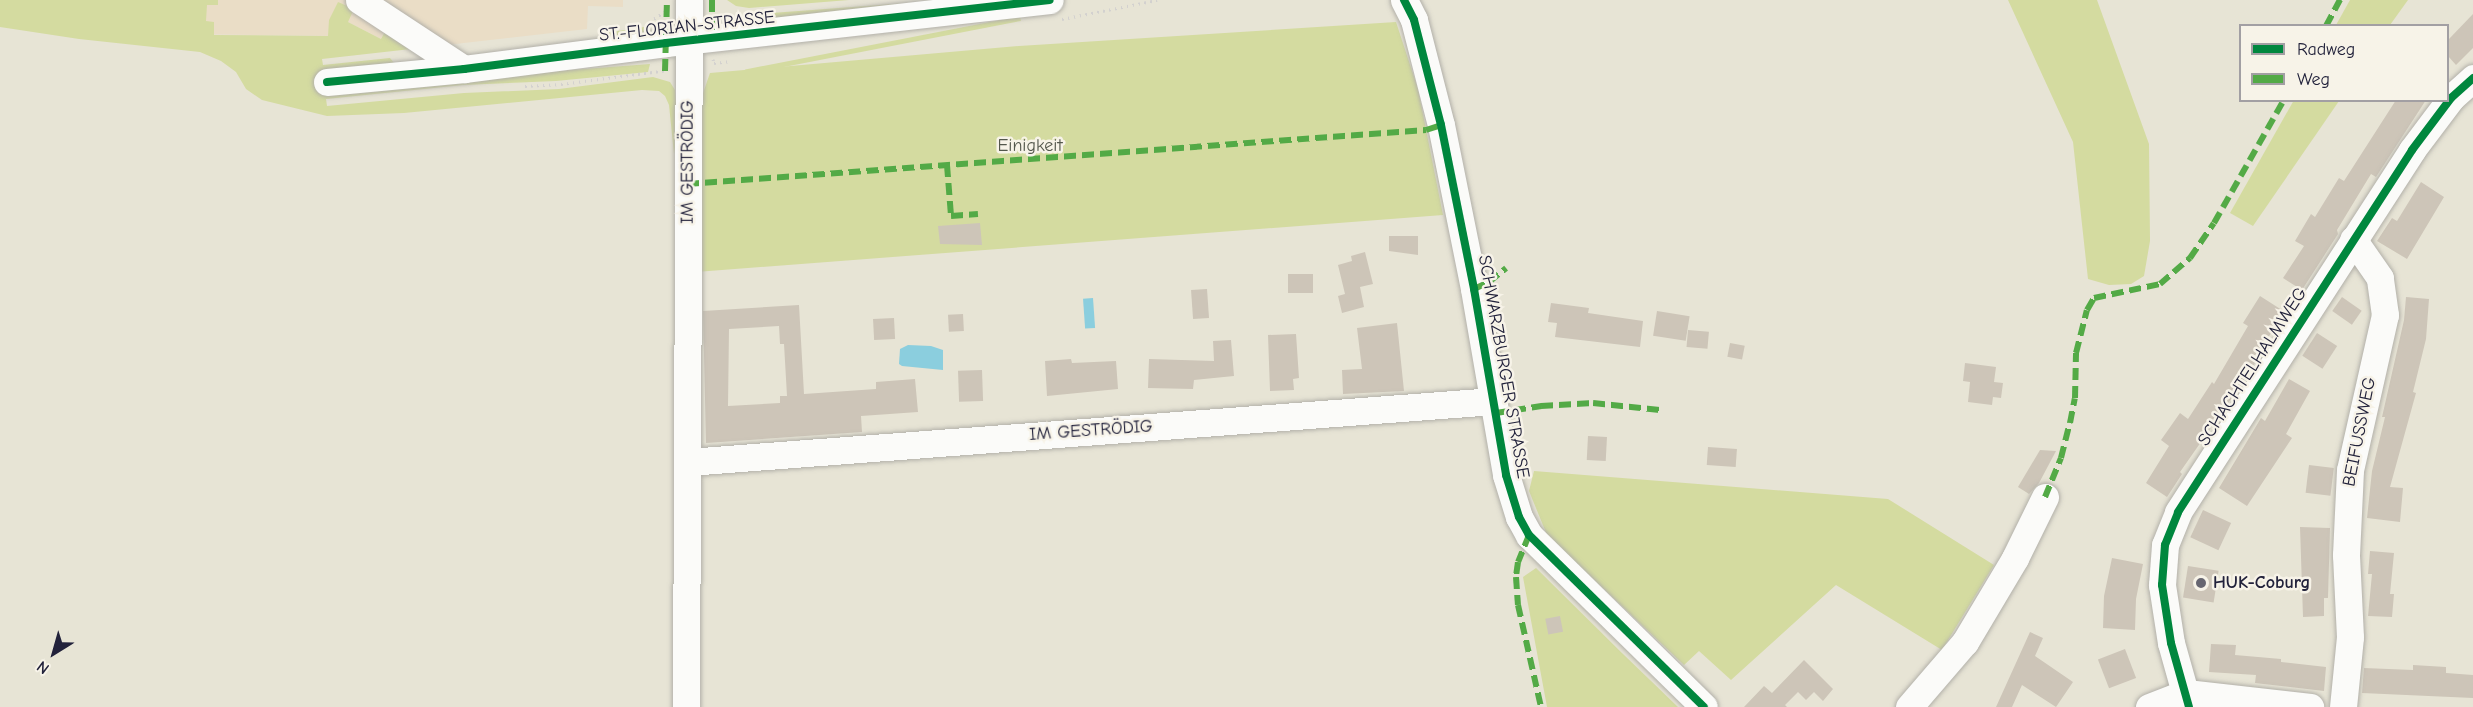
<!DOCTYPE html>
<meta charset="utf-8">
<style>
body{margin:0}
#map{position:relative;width:2473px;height:707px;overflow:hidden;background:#e7e4d5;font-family:"Comic Neue",sans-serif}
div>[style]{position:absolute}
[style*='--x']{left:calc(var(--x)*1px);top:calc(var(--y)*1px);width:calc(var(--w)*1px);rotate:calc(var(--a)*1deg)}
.built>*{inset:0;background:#eaddc6}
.green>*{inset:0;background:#d4dba0;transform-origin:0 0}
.water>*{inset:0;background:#8bcede;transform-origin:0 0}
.building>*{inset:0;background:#cdc5b8;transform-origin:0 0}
.path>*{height:3px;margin-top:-1.5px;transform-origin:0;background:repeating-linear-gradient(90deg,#d3d1cf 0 1.5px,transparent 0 6px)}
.roads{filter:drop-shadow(0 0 2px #b2b0a9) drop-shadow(0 0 2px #b2b0a9)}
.minor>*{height:27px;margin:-13.5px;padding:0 13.5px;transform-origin:13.5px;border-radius:13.5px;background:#fbfbf9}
.quiet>*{height:6px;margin-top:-3px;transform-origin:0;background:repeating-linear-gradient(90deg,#53aa46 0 12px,transparent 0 18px)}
.cycleway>*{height:8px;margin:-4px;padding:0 4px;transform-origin:4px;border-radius:4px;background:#00873e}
.dots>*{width:16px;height:16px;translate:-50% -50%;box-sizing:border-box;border:3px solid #f7f3e8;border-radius:50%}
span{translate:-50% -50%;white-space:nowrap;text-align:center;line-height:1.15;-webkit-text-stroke:5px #f7f3e8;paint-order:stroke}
.street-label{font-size:18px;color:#22223b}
.park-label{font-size:18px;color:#53574c}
.poi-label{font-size:18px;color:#22223b;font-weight:700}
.left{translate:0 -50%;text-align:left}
.legend{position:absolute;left:2239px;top:24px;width:210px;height:78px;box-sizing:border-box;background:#f7f3e8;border:2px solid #a29fa3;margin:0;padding:8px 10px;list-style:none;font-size:18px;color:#22223b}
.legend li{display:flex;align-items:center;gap:12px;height:30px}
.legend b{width:30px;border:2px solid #a29fa3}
.north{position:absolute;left:24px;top:623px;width:60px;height:60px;-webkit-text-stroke:4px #f7f3e8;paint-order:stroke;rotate:217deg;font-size:16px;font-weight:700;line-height:24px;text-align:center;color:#22223b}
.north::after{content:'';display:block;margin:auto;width:21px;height:27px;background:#22223b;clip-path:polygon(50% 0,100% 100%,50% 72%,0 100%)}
</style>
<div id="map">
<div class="built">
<div style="clip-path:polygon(94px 0,623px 0,623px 7px,588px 6px,587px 29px,411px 49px,387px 26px,381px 39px,348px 22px,334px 36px,89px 33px)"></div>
</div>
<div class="green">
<div style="clip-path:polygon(0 0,218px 0,218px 5px,207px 5px,206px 21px,214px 22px,214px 35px,328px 36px,329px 20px,338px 2px,354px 9px,348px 22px,381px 39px,388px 26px,411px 49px,322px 59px,323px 65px,390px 58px,396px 65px,463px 78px,650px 64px,648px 72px,556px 81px,463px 85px,326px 99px,327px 106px,464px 93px,559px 89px,653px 77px,670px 82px,675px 90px,678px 129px,674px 154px,669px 105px,665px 96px,659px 91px,642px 90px,404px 113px,327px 116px,262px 100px,246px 89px,236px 72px,221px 61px,200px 52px,79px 39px,0 27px)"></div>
<div style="clip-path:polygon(727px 0,849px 0,749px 8px,736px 6px)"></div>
<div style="clip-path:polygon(2008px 0,2097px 0,2149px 144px,2150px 241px,2144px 276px,2131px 284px,2109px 285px,2088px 279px,2073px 142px)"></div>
<div style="clip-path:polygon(2350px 0,2408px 0,2390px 25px,2336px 25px)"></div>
<div style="clip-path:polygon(906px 3px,763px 22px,740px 21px,742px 17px,760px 14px)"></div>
<div style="left:1020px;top:16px;width:5px;height:280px;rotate:79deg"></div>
<div style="clip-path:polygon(1396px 22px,1418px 89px,1443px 215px,696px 272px,702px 96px,710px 73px,1019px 46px)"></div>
<div style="clip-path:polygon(644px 27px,649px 31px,602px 40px,605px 33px)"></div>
<div style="clip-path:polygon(2294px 100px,2339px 101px,2253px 226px,2230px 213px)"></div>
<div style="clip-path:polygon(1534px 471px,1888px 499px,1994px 565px,1942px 650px,1836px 585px,1731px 680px,1699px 651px,1684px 665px,1547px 535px,1529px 491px)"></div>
<div style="clip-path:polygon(1536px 568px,1622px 653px,1678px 707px,1547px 707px,1523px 577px)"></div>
</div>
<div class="water">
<div style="left:1093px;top:298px;width:30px;height:10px;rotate:86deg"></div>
<div style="clip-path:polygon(908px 345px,931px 346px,943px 350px,943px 370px,902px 366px,899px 364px,900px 349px)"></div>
</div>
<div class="building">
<div style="clip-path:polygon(2473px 14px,2473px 48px,2456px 65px,2448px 56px,2448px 40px)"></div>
<div style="clip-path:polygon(2396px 100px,2426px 100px,2376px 177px,2371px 174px,2337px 230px,2338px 234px,2302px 290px,2283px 278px,2304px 246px,2295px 241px,2311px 214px,2315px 217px,2339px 178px,2344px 181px)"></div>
<div style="clip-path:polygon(2421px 182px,2444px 197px,2407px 259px,2377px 241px,2392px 218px,2397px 221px)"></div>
<div style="clip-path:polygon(980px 223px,982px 245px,940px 244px,938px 226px)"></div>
<div style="clip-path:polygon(1389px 236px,1418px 236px,1418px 255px,1389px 251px)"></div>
<div style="clip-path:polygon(1365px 252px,1373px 284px,1360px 287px,1364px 307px,1342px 313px,1338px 296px,1345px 294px,1338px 265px,1352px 261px,1351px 256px)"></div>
<div style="left:1288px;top:274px;width:25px;height:19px"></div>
<div style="left:1207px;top:289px;width:29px;height:16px;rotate:86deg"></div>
<div style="clip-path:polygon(2260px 296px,2285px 312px,2256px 356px,2258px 358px,2245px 379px,2180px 472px,2182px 474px,2167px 497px,2146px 483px,2169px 446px,2161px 440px,2180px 413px,2188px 419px,2212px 382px,2214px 384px,2248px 326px,2243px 323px)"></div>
<div style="left:2342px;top:297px;width:24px;height:17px;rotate:35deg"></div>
<div style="clip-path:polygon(2406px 297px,2429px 299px,2426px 339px,2413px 392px,2416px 393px,2390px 487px,2403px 488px,2400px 522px,2367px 518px,2372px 471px,2385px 417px,2382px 417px,2404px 320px)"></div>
<div style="clip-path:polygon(1551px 303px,1589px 308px,1588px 313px,1643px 321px,1640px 347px,1555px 337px,1557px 323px,1548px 322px)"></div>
<div style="clip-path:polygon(evenodd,799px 305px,804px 394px,876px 389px,876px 382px,915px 379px,918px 412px,861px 416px,862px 432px,706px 443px,703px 311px,799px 305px,779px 326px,780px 344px,784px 344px,787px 396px,780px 396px,780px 403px,728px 406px,729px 329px,779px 326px)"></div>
<div style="left:1657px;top:311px;width:33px;height:25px;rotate:9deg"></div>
<div style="left:963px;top:314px;width:17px;height:15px;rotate:87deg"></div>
<div style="left:894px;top:318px;width:21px;height:21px;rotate:87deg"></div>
<div style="clip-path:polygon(1397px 323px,1404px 391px,1343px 394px,1342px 370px,1362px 369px,1357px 328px)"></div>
<div style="left:1688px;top:330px;width:21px;height:17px;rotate:5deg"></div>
<div style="left:2317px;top:333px;width:24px;height:27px;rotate:33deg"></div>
<div style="clip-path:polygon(1296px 334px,1299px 378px,1293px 379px,1294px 390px,1270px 391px,1268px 335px)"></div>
<div style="clip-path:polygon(1231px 340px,1234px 376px,1194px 380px,1193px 389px,1148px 388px,1149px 359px,1214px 361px,1213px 341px)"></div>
<div style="left:1730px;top:343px;width:15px;height:14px;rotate:11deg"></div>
<div style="clip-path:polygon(1071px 359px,1072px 363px,1116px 361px,1118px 389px,1047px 396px,1045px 361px)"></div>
<div style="clip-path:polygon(1965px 363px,1996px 367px,1994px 382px,2003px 383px,2001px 398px,1993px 397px,1992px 405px,1968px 402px,1970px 382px,1963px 381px)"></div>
<div style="left:982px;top:370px;width:31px;height:24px;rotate:88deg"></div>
<div style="clip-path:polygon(2289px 379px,2310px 391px,2286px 434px,2292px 438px,2247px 506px,2219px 488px,2261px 418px,2265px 421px)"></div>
<div style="left:1588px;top:436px;width:19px;height:24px;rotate:3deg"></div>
<div style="left:1708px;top:447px;width:29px;height:18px;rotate:4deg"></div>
<div style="clip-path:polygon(2040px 450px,2056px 451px,2039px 483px,2029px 494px,2018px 487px)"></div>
<div style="left:2309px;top:465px;width:25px;height:28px;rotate:7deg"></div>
<div style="left:2203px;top:510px;width:31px;height:30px;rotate:25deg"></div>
<div style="clip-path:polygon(2300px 527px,2330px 528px,2328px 598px,2324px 598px,2324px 616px,2303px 617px)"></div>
<div style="clip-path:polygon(2370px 551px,2394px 553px,2390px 594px,2394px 594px,2392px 617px,2368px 616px,2372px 574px,2368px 574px)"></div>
<div style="clip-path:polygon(2112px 558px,2143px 564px,2136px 599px,2135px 630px,2103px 628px,2104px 596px)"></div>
<div style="left:2188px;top:566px;width:31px;height:32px;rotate:9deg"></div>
<div style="left:1560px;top:616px;width:16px;height:15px;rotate:79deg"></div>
<div style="clip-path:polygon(2030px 632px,2043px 638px,2035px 656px,2073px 682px,2056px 707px,2022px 685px,2012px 707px,1996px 707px)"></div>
<div style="clip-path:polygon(2211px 644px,2236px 645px,2235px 655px,2281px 659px,2281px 662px,2326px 667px,2324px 691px,2255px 683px,2256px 675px,2209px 672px)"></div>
<div style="left:2125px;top:649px;width:31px;height:29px;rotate:69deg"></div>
<div style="clip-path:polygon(1804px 660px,1833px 689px,1823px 701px,1814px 692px,1806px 700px,1798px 692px,1785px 705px,1787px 707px,1744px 707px,1764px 686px,1772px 693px)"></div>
<div style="clip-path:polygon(2413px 665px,2446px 667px,2446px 673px,2473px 675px,2473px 698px,2362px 693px,2364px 668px,2413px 670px)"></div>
</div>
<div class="path">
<div style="--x:1062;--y:19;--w:97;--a:-11.3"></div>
<div style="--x:649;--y:22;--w:20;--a:-33"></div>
<div style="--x:713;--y:59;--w:4;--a:76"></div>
<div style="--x:714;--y:63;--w:17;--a:-7"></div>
<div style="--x:525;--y:86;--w:36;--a:-3"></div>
<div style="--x:561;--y:84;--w:108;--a:-7.5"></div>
</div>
<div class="roads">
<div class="minor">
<div style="--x:359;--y:0;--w:126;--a:33.3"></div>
<div style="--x:1404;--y:0;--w:22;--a:63"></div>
<div style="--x:1414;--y:20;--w:108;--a:75.6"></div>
<div style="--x:1441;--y:125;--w:167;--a:78.6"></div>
<div style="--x:1474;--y:289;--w:189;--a:80.2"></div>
<div style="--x:1506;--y:475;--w:44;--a:72.8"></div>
<div style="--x:1519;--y:517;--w:21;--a:61"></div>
<div style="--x:1529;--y:535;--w:245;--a:44.5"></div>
<div style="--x:327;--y:82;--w:138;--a:-5.4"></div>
<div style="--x:464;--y:69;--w:204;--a:-7.3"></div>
<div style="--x:666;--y:43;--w:386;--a:-6.4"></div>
<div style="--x:688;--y:462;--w:808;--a:-4.33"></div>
<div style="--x:686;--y:707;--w:707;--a:-89.76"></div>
<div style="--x:1909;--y:707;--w:86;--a:-49.3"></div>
<div style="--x:1965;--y:642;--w:98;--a:-59.2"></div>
<div style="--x:2015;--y:558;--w:68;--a:-63.8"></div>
<div style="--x:2149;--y:707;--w:40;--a:-21"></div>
<div style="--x:2186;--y:693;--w:125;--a:6.4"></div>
<div style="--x:2189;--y:707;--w:66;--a:-105.7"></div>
<div style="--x:2171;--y:643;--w:59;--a:-98.8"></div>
<div style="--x:2162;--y:585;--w:40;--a:-85.7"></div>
<div style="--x:2165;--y:545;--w:35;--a:-68"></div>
<div style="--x:2178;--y:512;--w:431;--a:-57.1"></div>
<div style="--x:2412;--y:150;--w:65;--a:-53.1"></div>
<div style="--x:2451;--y:98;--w:30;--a:-42"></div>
<div style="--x:2343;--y:707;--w:70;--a:-84.3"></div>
<div style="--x:2350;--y:637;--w:82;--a:-92.8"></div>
<div style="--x:2346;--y:555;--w:85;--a:-87.3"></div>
<div style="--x:2350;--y:470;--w:159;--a:-77.3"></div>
<div style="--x:2385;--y:315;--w:37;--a:-98"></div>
<div style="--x:2380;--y:278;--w:47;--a:-124.7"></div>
</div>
</div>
<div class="quiet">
<div style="--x:712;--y:0;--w:39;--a:90"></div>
<div style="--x:2326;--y:26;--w:30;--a:-62"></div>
<div style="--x:665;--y:71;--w:71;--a:-88.4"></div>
<div style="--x:947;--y:165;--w:51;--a:85.5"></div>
<div style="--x:951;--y:216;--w:27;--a:-4"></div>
<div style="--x:687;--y:184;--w:741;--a:-4.18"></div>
<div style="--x:1426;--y:130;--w:16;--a:-18"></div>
<div style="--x:1474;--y:289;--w:17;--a:-25"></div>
<div style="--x:1489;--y:282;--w:22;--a:-39"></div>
<div style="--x:1496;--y:413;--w:46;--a:-8.8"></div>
<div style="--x:1541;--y:406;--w:52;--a:-3.3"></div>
<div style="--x:1593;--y:403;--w:67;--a:6"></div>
<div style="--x:2045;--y:497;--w:42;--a:-67.7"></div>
<div style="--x:2061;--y:458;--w:36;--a:-76"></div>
<div style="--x:2070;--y:423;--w:25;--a:-79"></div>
<div style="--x:2075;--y:398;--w:45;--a:-88.7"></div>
<div style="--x:2076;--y:353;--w:44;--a:-75.7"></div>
<div style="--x:2087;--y:310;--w:14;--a:-60"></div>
<div style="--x:2094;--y:298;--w:67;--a:-12"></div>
<div style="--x:2160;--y:284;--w:40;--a:-41"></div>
<div style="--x:2190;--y:258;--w:42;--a:-55.6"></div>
<div style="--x:2214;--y:223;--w:142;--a:-60.4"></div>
<div style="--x:1529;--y:535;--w:29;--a:112"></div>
<div style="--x:1518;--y:562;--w:15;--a:98"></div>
<div style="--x:1516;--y:577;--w:28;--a:86"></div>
<div style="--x:1518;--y:605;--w:105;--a:77.3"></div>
</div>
<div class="cycleway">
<div style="--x:1404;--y:0;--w:22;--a:63"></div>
<div style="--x:1414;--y:20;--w:108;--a:75.6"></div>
<div style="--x:1441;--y:125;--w:167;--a:78.6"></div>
<div style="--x:1474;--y:289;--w:189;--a:80.2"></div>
<div style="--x:1506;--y:475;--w:44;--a:72.8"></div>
<div style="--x:1519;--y:517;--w:21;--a:61"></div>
<div style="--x:1529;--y:535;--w:245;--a:44.5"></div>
<div style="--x:327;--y:82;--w:138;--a:-5.4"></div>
<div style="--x:464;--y:69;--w:204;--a:-7.3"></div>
<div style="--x:666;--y:43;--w:386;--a:-6.4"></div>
<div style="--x:2189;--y:707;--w:66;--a:-105.7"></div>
<div style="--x:2171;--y:643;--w:59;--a:-98.8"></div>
<div style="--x:2162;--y:585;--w:40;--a:-85.7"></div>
<div style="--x:2165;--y:545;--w:35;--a:-68"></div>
<div style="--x:2178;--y:512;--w:431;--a:-57.1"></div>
<div style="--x:2412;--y:150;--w:65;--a:-53.1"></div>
<div style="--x:2451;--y:98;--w:30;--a:-42"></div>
</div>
<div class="dots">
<div style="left:2201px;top:583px;background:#676671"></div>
</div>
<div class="street-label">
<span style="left:687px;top:27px;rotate:-6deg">ST.-FLORIAN-STRASSE</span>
<span style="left:688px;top:162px;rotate:-90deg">IM GESTRÖDIG</span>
<span style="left:1503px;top:367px;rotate:80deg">SCHWARZBURGER STRASSE</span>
<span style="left:2253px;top:367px;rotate:-57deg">SCHACHTELHALMWEG</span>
<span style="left:1091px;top:431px;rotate:-4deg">IM GESTRÖDIG</span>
<span style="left:2360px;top:432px;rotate:-79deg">BEIFUSSWEG</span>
</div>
<div class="park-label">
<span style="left:1030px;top:146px">Einigkeit</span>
</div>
<div class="poi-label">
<span class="left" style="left:2213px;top:583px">HUK-Coburg</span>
</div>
<ul class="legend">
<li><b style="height:8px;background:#00873e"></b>Radweg</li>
<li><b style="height:8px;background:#53aa46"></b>Weg</li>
</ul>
<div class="north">N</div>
</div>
